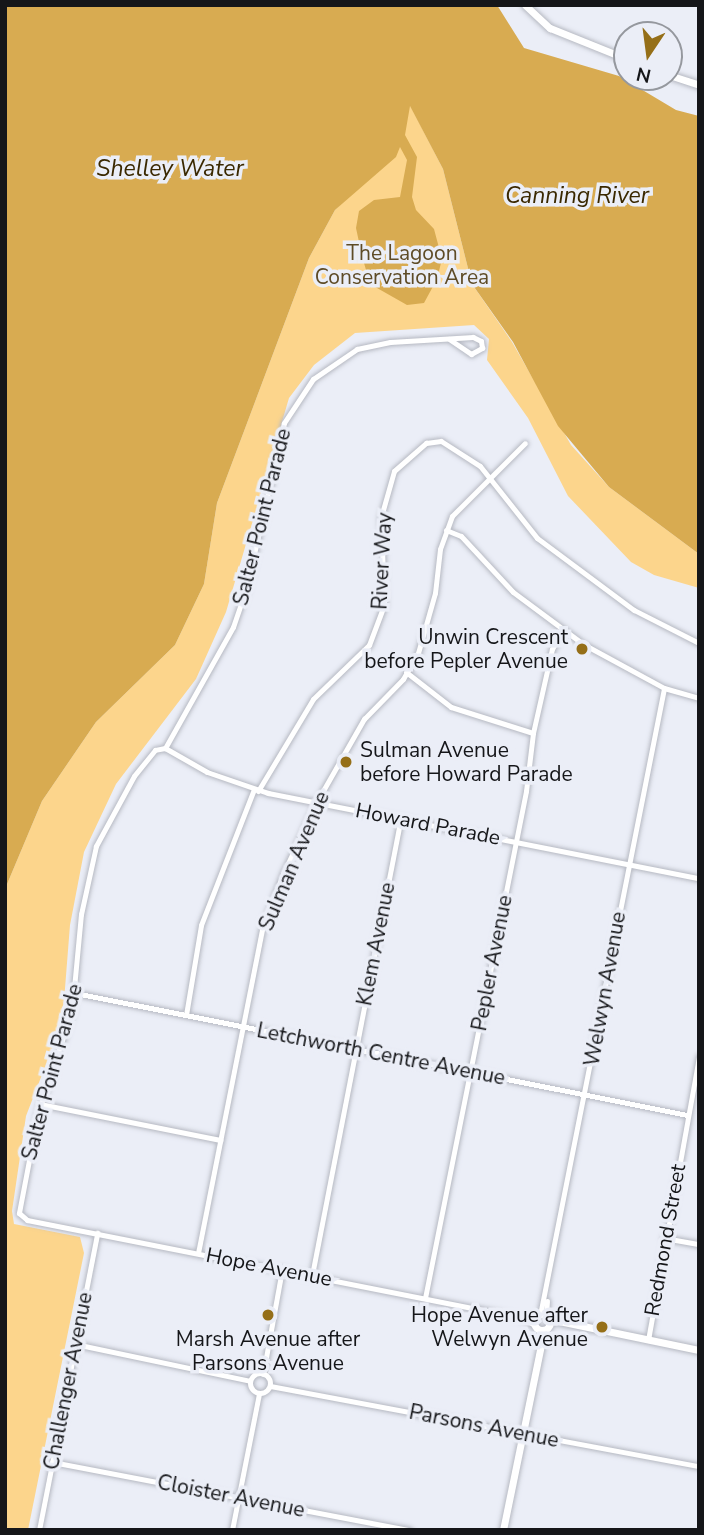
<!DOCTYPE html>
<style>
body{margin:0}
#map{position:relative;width:704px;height:1535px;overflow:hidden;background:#ebeef7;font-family:"Nunito Sans",sans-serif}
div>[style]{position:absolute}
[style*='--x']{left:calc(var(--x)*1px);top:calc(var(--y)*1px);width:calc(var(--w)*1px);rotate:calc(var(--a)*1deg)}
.green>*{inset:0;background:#fcd58c}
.water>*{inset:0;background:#d8ab51}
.roads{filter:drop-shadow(0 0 2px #b6b9c2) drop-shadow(0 0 2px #b6b9c2)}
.minor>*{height:5px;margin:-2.5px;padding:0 2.5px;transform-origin:2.5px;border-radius:2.5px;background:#fff}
.minor>.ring{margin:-2.5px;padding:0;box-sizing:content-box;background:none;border:5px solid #fff;border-radius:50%}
.tertiary>*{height:7px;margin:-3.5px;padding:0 3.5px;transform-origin:3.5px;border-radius:3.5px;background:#fff}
.tertiary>.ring{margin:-3.5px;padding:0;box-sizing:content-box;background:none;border:7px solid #fff;border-radius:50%}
.dots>*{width:19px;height:19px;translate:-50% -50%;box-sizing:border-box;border:4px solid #ebeef7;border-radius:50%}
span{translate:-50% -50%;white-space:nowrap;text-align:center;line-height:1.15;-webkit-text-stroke:7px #ebeef7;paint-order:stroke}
.park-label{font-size:21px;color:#5e4b26}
.street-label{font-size:21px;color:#151619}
.poi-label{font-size:21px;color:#151619}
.right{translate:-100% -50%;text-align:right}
.left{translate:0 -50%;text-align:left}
.water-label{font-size:23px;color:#3a2800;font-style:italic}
.frame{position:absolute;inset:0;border:7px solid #151619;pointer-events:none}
.north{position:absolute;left:613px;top:21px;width:70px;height:70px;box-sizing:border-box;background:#ebeef7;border:2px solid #95989e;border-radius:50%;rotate:193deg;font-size:19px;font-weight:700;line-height:28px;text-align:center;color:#151619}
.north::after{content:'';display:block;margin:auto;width:24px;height:32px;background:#956f18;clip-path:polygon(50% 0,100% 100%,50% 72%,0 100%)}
</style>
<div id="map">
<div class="green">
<div style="clip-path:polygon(410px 105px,443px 169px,472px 284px,512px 342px,571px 445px,609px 487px,699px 554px,699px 588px,654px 575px,631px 562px,568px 496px,528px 418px,487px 360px,489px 339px,474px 325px,355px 333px,314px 365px,289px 398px,226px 612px,196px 679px,116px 784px,84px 852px,70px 925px,64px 1001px,55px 1041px,26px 1116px,12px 1211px,14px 1224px,80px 1237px,84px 1253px,28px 1530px,5px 1530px,5px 889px,42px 801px,96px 722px,175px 645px,204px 584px,217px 503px,309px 258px,335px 210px,358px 188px)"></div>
</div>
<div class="water">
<div style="clip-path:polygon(5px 5px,497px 5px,524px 48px,619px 76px,676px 110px,699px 116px,699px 554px,609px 487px,558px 426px,513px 342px,472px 284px,443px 169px,410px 106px,405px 135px,417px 157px,412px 197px,416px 210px,434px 229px,442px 259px,437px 279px,424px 303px,407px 305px,370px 284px,362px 256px,356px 228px,359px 211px,374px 200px,400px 197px,407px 160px,400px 147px,396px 157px,335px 210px,309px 258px,217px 503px,204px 584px,175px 645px,96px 722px,42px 801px,5px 889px)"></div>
</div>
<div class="roads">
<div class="minor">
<div style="--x:449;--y:339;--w:27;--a:34"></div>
<div style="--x:471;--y:354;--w:13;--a:-29"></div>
<div style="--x:482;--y:348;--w:7;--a:-98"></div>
<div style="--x:481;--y:341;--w:9;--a:-153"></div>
<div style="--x:473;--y:337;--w:83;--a:176.6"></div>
<div style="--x:390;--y:342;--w:34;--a:168"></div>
<div style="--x:357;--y:349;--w:53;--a:145.7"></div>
<div style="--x:313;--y:379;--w:53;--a:123.4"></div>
<div style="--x:284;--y:423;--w:170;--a:102.9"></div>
<div style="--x:246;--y:589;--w:40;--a:108.9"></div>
<div style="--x:233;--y:627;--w:139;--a:119.3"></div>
<div style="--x:165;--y:748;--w:10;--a:169"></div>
<div style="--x:155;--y:750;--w:33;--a:129"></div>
<div style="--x:134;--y:776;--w:80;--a:118.5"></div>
<div style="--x:96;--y:846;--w:70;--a:102.4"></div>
<div style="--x:81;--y:914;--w:96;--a:95.4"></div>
<div style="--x:72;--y:1010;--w:108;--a:108.3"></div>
<div style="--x:38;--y:1113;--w:102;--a:100.8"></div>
<div style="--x:19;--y:1213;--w:11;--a:41"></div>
<div style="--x:27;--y:1220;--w:500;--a:11.18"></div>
<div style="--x:518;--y:1317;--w:19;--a:25"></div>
<div style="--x:446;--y:530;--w:16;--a:22"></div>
<div style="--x:461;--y:536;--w:76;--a:47.1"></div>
<div style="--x:513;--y:592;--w:87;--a:36.6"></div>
<div style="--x:583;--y:644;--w:92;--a:28.5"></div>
<div style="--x:664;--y:688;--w:36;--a:16"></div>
<div style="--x:406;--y:672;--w:57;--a:37.9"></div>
<div style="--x:451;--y:707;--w:86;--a:17.6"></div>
<div style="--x:165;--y:748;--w:48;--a:29.7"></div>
<div style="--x:207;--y:772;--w:65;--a:19"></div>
<div style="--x:268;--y:793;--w:439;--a:11.2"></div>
<div style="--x:258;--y:791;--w:107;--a:-59.1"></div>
<div style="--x:313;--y:699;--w:78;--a:-44"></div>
<div style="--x:369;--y:645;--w:43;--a:-69.4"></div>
<div style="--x:384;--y:605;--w:88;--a:-92"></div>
<div style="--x:381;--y:517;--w:48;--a:-74.2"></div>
<div style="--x:394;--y:471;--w:43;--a:-41.2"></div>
<div style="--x:426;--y:443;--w:15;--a:-8"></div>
<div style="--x:441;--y:441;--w:46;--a:32.7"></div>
<div style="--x:480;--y:466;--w:92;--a:51.6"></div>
<div style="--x:537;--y:538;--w:121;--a:36.6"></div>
<div style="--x:634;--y:610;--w:73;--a:26.9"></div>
<div style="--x:75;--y:993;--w:624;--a:11.27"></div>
<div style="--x:186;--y:1015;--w:91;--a:-80.5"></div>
<div style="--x:201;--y:925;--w:146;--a:-68.7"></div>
<div style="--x:40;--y:1104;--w:184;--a:11.3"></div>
<div style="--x:664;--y:1238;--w:36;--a:10"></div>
<div style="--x:198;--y:1253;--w:330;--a:-78.8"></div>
<div style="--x:262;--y:929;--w:59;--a:-69.1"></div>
<div style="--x:283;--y:874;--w:78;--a:-65.1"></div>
<div style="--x:316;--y:803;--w:97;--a:-60.3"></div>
<div style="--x:364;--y:719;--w:56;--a:-45.7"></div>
<div style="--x:403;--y:679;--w:30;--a:-60"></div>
<div style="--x:418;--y:653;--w:62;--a:-74.2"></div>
<div style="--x:435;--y:593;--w:44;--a:-83.5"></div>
<div style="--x:440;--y:549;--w:35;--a:-70"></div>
<div style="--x:452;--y:516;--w:103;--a:-45"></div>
<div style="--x:312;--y:1275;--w:465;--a:-79"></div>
<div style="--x:425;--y:1298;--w:517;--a:-78.73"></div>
<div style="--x:526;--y:791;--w:58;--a:-83.1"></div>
<div style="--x:533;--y:733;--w:86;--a:-77.3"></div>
<div style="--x:552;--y:649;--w:22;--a:-60"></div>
<div style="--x:540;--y:1315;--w:639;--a:-78.81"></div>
<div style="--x:546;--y:1315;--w:14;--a:-86"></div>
<div style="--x:521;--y:1317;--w:16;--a:0"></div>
<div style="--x:648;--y:1340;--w:288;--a:-79.8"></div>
<div style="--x:75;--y:1344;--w:179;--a:11.9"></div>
<div class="ring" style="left:250px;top:1373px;width:15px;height:15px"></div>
<div style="--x:263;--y:1374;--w:107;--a:-79.7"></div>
<div style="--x:270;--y:1386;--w:436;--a:10.6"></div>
<div style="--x:52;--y:1462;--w:364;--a:10.8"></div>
<div style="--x:39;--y:1530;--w:303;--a:-78.9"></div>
<div style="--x:232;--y:1530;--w:139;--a:-78.8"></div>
</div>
<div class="tertiary">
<div style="--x:525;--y:5;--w:34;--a:43"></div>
<div style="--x:550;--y:28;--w:83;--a:21.9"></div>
<div style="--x:669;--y:75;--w:32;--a:18"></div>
<div class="ring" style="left:534px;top:1314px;width:9px;height:9px"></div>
<div style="--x:549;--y:1319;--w:153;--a:11.7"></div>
<div style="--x:503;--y:1530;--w:204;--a:-78.4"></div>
</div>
</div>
<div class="dots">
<div style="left:582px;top:649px;background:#956f18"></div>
<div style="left:346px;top:762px;background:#956f18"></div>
<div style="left:268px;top:1315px;background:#956f18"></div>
<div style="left:602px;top:1327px;background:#956f18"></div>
</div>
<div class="park-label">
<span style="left:402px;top:265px">The Lagoon<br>Conservation Area</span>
</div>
<div class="street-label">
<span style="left:262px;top:517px;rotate:-76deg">Salter Point Parade</span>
<span style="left:382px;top:561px;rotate:-87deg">River Way</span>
<span style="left:428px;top:824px;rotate:11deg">Howard Parade</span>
<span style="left:294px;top:861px;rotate:-67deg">Sulman Avenue</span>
<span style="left:376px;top:944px;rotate:-79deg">Klem Avenue</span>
<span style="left:492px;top:963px;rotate:-79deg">Pepler Avenue</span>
<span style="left:605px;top:989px;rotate:-80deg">Welwyn Avenue</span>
<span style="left:381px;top:1054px;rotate:11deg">Letchworth Centre Avenue</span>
<span style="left:52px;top:1072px;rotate:-75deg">Salter Point Parade</span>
<span style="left:665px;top:1240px;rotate:-80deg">Redmond Street</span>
<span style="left:269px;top:1267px;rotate:11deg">Hope Avenue</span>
<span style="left:68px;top:1381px;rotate:-79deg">Challenger Avenue</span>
<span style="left:484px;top:1426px;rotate:11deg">Parsons Avenue</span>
<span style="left:231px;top:1496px;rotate:11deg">Cloister Avenue</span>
</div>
<div class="poi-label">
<span class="right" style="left:568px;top:649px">Unwin Crescent<br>before Pepler Avenue</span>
<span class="left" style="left:360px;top:762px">Sulman Avenue<br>before Howard Parade</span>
<span class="right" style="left:588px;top:1327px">Hope Avenue after<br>Welwyn Avenue</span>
<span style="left:268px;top:1351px">Marsh Avenue after<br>Parsons Avenue</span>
</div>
<div class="water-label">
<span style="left:170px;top:169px">Shelley Water</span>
<span style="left:577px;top:196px">Canning River</span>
</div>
<div class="frame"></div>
<div class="north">N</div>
</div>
